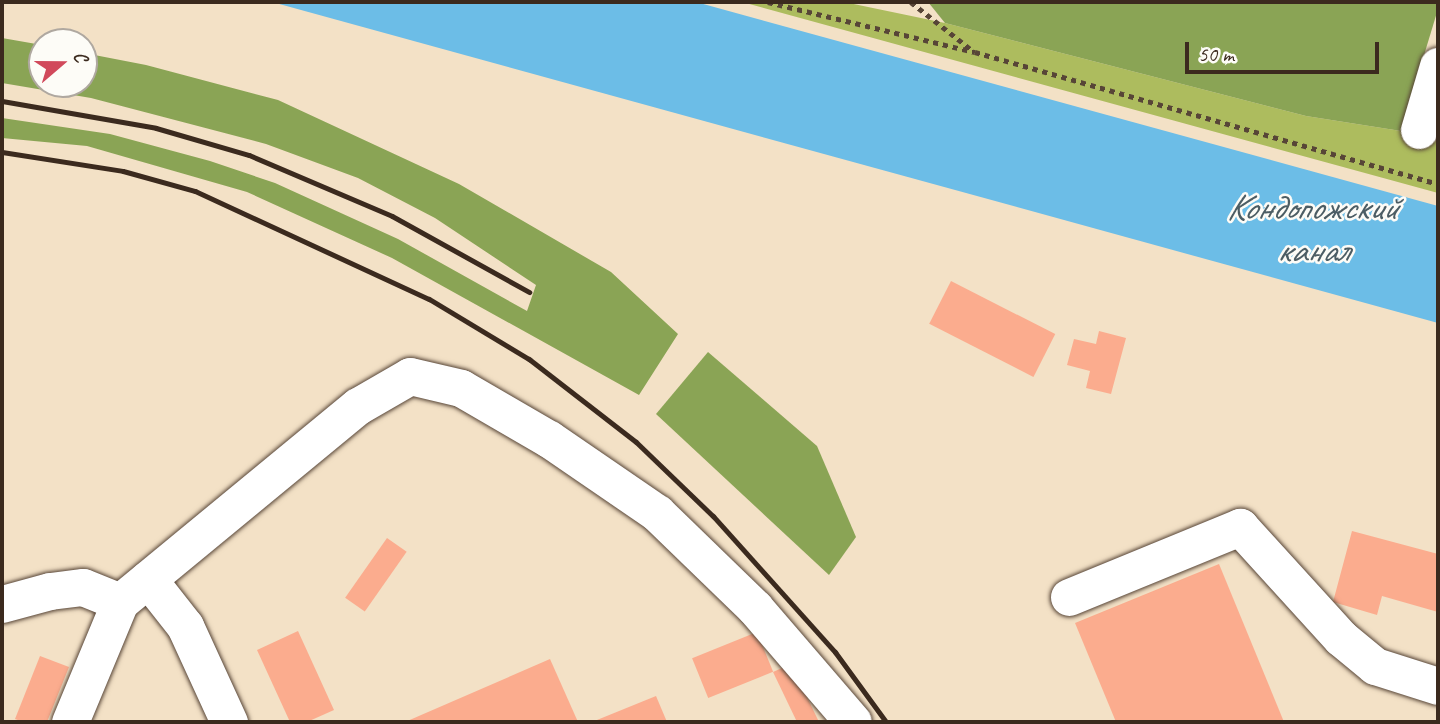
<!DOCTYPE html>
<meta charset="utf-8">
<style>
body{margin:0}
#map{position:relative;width:1440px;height:724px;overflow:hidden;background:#f3e1c6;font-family:Caveat,sans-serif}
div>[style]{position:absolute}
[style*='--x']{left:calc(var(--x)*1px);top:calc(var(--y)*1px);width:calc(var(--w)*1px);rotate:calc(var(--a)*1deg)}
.green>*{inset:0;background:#adbc5e}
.forest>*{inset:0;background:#8aa455}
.water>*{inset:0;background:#6cbde7}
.building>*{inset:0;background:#fbac8e;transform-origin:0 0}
.path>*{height:4.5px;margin-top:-2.25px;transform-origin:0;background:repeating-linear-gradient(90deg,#574537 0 5px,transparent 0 10px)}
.roads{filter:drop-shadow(0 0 2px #574537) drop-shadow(0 0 2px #574537)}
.minor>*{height:37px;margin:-18.5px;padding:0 18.5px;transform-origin:18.5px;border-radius:18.5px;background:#fff}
.rail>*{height:5px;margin:-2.5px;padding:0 2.5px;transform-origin:2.5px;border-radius:2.5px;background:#3b2a1e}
span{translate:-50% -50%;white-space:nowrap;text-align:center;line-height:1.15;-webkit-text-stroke:5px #fdfcf7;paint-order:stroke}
.water-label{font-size:37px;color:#4c5d64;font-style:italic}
.frame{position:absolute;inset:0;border:4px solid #3b2a1e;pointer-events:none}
.north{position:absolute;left:28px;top:28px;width:70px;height:70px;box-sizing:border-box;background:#fdfcf7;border:2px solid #afa8a0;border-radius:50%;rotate:70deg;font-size:19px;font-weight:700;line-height:28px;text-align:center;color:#3b2a1e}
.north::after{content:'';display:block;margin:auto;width:24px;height:32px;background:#d1495b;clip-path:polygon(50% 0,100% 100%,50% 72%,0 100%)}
.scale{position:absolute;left:1185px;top:42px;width:194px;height:32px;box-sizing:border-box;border:4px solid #3b2a1e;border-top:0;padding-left:9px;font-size:21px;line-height:24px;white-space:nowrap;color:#3b2a1e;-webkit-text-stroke:5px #fdfcf7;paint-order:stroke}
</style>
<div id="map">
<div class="green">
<div style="clip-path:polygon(742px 2px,844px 2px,945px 23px,1306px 116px,1401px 131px,1438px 142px,1438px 193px)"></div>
</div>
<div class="forest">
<div style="clip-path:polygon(928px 2px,1438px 2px,1438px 9px,1401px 131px,1306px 116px,945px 23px)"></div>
<div style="clip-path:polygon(2px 38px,42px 45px,42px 84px,84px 84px,84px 53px,146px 65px,278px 100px,459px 184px,611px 272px,678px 334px,639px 395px,392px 258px,247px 192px,87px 146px,2px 138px,2px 118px,110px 134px,210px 161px,275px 183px,398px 239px,527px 311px,536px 285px,435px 218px,358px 178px,266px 144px,91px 98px,2px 83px)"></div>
<div style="clip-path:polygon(708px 352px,817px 446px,856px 537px,829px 575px,656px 414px)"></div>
</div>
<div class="water">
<div style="clip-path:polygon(272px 2px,696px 2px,1438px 206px,1438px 323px)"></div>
</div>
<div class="building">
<div style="left:951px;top:281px;width:117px;height:48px;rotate:27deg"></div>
<div style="clip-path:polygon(1099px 331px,1126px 338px,1111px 394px,1086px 388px,1090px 371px,1067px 365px,1074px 339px,1096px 344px)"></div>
<div style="clip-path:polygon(1352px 531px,1438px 554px,1438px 612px,1382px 596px,1377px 615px,1333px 602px)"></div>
<div style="left:387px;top:538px;width:24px;height:73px;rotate:35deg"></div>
<div style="clip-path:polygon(1219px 564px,1284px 722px,1116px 722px,1075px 623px)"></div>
<div style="clip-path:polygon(298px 631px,334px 710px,307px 722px,290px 722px,257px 650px)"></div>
<div style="left:757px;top:632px;width:43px;height:70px;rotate:68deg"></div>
<div style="clip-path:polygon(40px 656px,69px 667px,47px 722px,23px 722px,15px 719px)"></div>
<div style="clip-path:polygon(550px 659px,578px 722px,405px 722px)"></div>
<div style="clip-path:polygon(791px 664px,819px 722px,797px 722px,773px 672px)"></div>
<div style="clip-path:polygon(656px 696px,667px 722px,592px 722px)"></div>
</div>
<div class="path">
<div style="--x:768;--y:2;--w:213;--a:13.6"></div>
<div style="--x:975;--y:52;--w:481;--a:15.9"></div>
<div style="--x:911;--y:2;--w:79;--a:38.3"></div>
</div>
<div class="roads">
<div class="minor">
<div style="--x:1419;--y:130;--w:67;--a:-73.5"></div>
<div style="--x:148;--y:579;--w:60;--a:51.8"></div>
<div style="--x:185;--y:626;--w:106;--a:65.4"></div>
<div style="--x:1069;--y:597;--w:185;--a:-22.3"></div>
<div style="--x:1240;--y:527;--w:150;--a:47.7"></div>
<div style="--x:1341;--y:638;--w:44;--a:39.5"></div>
<div style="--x:1375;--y:666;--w:66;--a:17.6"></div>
<div style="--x:2;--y:604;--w:50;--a:-15.2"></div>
<div style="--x:50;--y:591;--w:33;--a:-7"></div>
<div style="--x:83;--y:587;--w:40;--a:22"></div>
<div style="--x:70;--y:722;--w:130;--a:-67.4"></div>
<div style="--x:120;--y:602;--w:308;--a:-39.5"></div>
<div style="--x:358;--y:406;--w:60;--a:-30"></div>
<div style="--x:410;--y:376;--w:52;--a:13.2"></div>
<div style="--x:461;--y:388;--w:102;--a:30.1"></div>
<div style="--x:549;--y:439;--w:131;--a:34.4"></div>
<div style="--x:657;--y:513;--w:136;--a:44.1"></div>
<div style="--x:755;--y:608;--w:150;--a:49.3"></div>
</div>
</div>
<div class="rail">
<div style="--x:2;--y:101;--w:156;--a:9.9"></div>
<div style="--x:156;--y:128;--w:97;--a:16.2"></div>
<div style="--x:249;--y:155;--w:155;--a:23.1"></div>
<div style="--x:392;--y:216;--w:157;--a:29"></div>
<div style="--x:2;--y:152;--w:122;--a:8.9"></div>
<div style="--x:123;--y:171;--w:75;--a:15.5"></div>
<div style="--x:195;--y:191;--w:258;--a:24.8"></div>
<div style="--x:429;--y:299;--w:117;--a:31"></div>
<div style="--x:529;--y:359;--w:135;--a:37.8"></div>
<div style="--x:636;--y:442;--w:107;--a:43.9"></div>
<div style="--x:713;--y:516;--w:183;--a:48.1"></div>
<div style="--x:835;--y:652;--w:87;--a:53.9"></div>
</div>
<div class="water-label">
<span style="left:1312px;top:229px">Кондопожский<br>канал</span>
</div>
<div class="frame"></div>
<div class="north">С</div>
<div class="scale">50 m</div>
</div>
